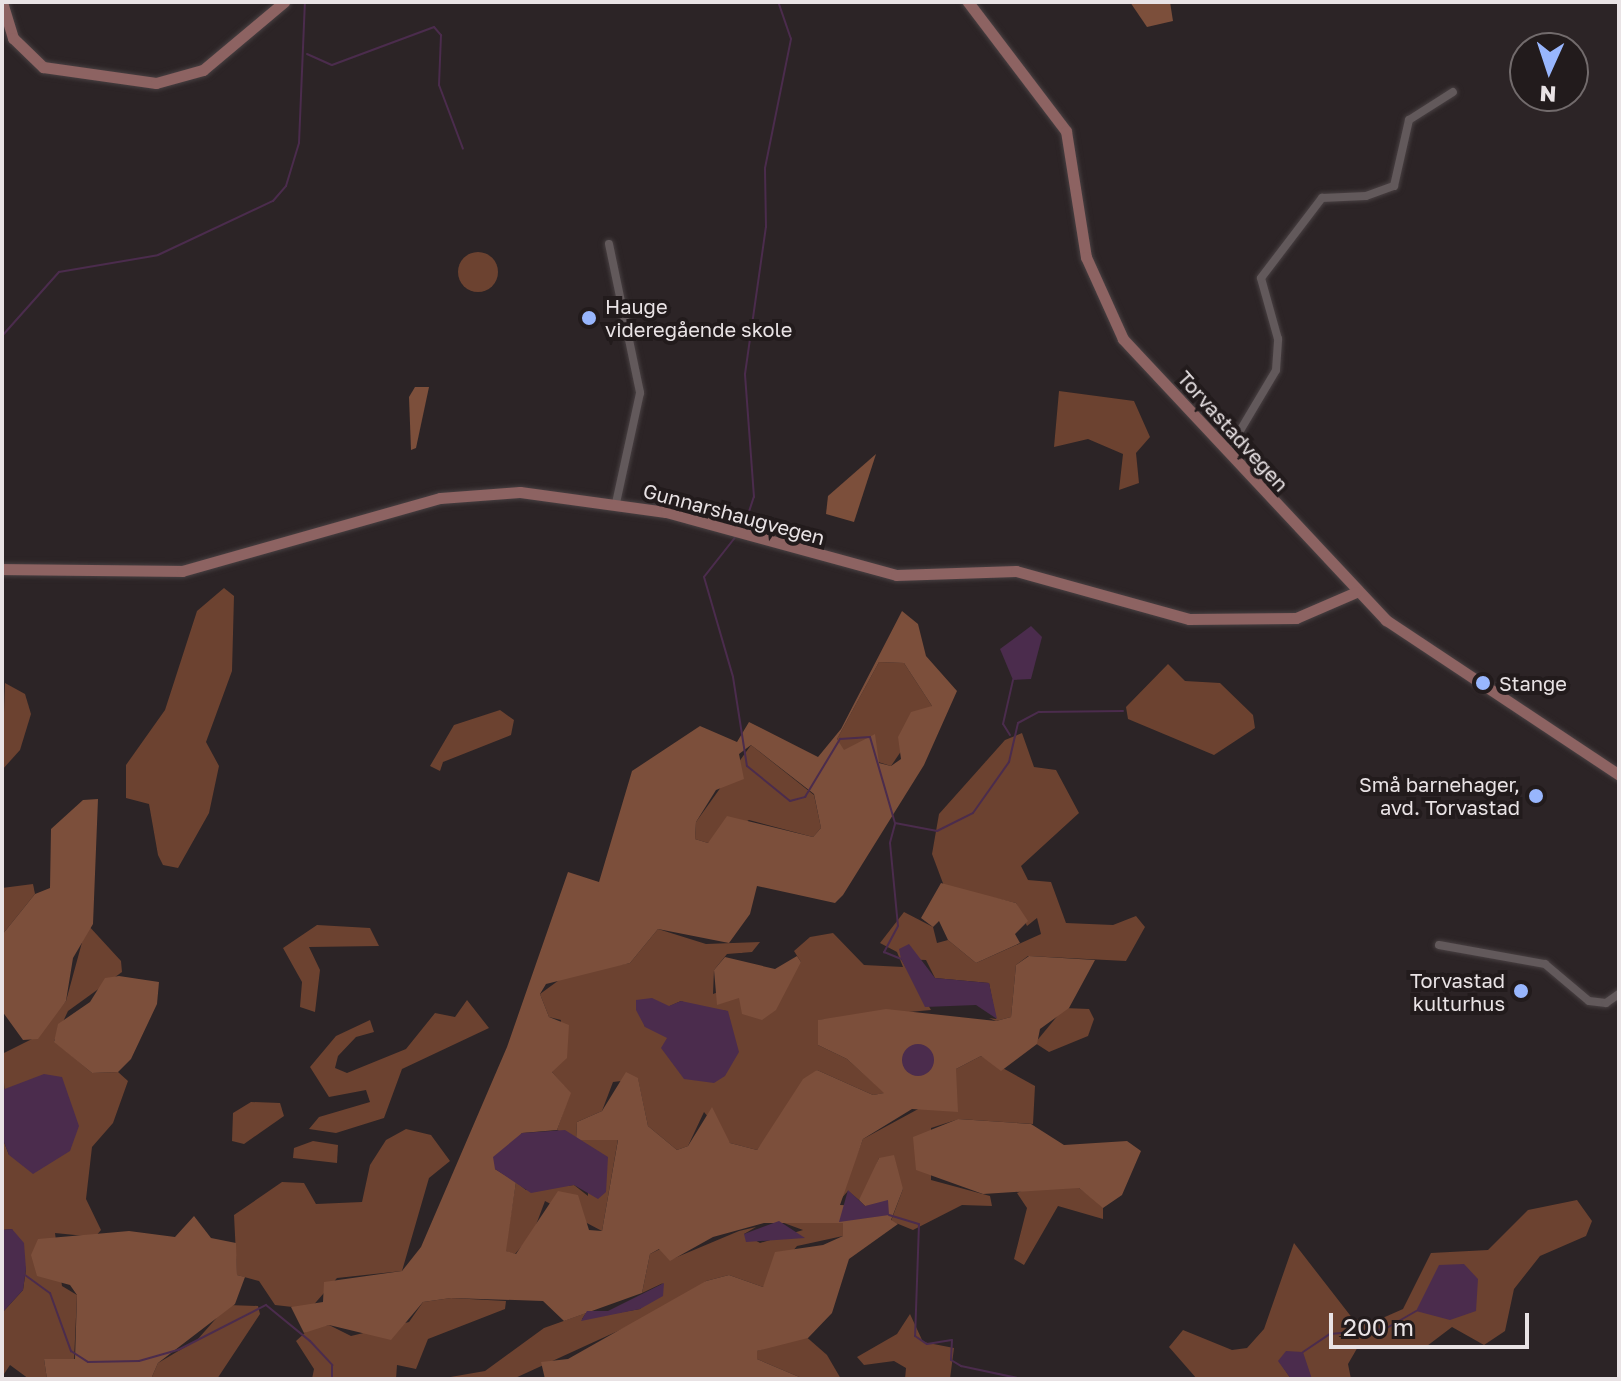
<!DOCTYPE html>
<meta charset="utf-8">
<style>
body{margin:0}
#map{position:relative;width:1621px;height:1381px;overflow:hidden;background:#2c2426;font-family:"Golos Text",sans-serif}
div>[style]{position:absolute}
[style*='--x']{left:calc(var(--x)*1px);top:calc(var(--y)*1px);width:calc(var(--w)*1px);rotate:calc(var(--a)*1deg)}
.green>*{inset:0;background:#6c4230}
.round{border-radius:50%}
.forest>*{inset:0;background:#7c4f3b}
.water>*{inset:0;background:#4b2c4d}
.stream>*{height:2px;margin:-1px;padding:0 1px;transform-origin:1px;border-radius:1px;background:#4b2c4d}
.roads{filter:drop-shadow(0 0 2px #484042) drop-shadow(0 0 2px #484042)}
.street>*{height:8px;margin:-4px;padding:0 4px;transform-origin:4px;border-radius:4px;background:#62595b}
.secondary>*{height:11px;margin:-5.5px;padding:0 5.5px;transform-origin:5.5px;border-radius:5.5px;background:#8d6362}
.dots>*{width:22px;height:22px;translate:-50% -50%;box-sizing:border-box;border:4px solid #221b1c;border-radius:50%}
span{translate:-50% -50%;white-space:nowrap;text-align:center;line-height:1.15;-webkit-text-stroke:8px #221b1c;paint-order:stroke}
.poi-label{font-size:20px;color:#e9e3e5}
.left{translate:0 -50%;text-align:left}
.right{translate:-100% -50%;text-align:right}
.street-label{font-size:20px;color:#e9e3e5}
.frame{position:absolute;inset:0;border:4px solid #e9e3e5;pointer-events:none}
.north{position:absolute;left:1509px;top:32px;width:80px;height:80px;box-sizing:border-box;background:#221b1c;border:2px solid #726b6c;border-radius:50%;rotate:183deg;font-size:22px;font-weight:700;line-height:32px;text-align:center;color:#e9e3e5}
.north::after{content:'';display:block;margin:auto;width:28px;height:36px;background:#98b6fd;clip-path:polygon(50% 0,100% 100%,50% 72%,0 100%)}
.scale{position:absolute;left:1329px;top:1313px;width:200px;height:36px;box-sizing:border-box;border:4px solid #e9e3e5;border-top:0;padding-left:10px;font-size:24px;line-height:28px;white-space:nowrap;color:#e9e3e5;-webkit-text-stroke:6px #221b1c;paint-order:stroke}
</style>
<div id="map">
<div class="green">
<div class="round" style="left:458px;top:252px;width:40px;height:40px"></div>
<div style="clip-path:polygon(1059px 391px,1134px 401px,1150px 437px,1136px 453px,1139px 483px,1119px 490px,1123px 454px,1088px 439px,1054px 447px)"></div>
<div style="clip-path:polygon(224px 588px,234px 596px,232px 671px,206px 742px,219px 766px,209px 813px,178px 868px,163px 865px,158px 855px,149px 804px,126px 798px,126px 765px,165px 710px,197px 611px)"></div>
<div style="clip-path:polygon(879px 662px,904px 663px,932px 706px,891px 766px,843px 751px,837px 739px)"></div>
<div style="clip-path:polygon(1168px 664px,1185px 681px,1220px 683px,1253px 715px,1255px 728px,1214px 755px,1128px 719px,1126px 707px)"></div>
<div style="clip-path:polygon(5px 683px,25px 694px,31px 714px,20px 750px,2px 770px)"></div>
<div style="clip-path:polygon(500px 710px,514px 720px,511px 735px,443px 762px,440px 771px,430px 766px,454px 725px)"></div>
<div style="clip-path:polygon(evenodd,1022px 733px,1034px 767px,1056px 770px,1079px 813px,1021px 866px,1028px 880px,1051px 882px,1066px 923px,1113px 925px,1136px 916px,1145px 927px,1126px 961px,1028px 956px,1016px 965px,1011px 1017px,996px 1021px,989px 1018px,996px 1019px,989px 983px,935px 978px,926px 960px,901px 959px,931px 1010px,819px 1020px,818px 1045px,847px 1059px,885px 1093px,873px 1095px,817px 1070px,757px 1150px,730px 1143px,704px 1112px,688px 1146px,677px 1150px,648px 1126px,638px 1079px,613px 1082px,602px 1111px,577px 1122px,576px 1139px,557px 1130px,570px 1093px,552px 1072px,561px 1020px,549px 1017px,540px 994px,566px 975px,630px 963px,658px 929px,706px 944px,760px 942px,752px 952px,727px 954px,714px 970px,713px 994px,801px 962px,794px 951px,810px 937px,833px 933px,864px 965px,903px 967px,897px 952px,880px 943px,904px 912px,933px 927px,937px 943px,948px 940px,976px 963px,1041px 934px,1037px 918px,1027px 926px,1016px 903px,944px 886px,932px 854px,939px 814px,1005px 740px,1022px 733px,681px 1001px,696px 1007px,727px 1011px,645px 1027px,643px 1018px,681px 1001px)"></div>
<div style="clip-path:polygon(751px 745px,814px 795px,821px 828px,813px 837px,749px 820px,708px 843px,695px 839px,696px 822px)"></div>
<div style="clip-path:polygon(33px 884px,35px 894px,2px 935px,2px 888px)"></div>
<div style="clip-path:polygon(87px 924px,121px 961px,122px 972px,68px 1011px,54px 1041px,92px 1073px,118px 1072px,128px 1081px,113px 1123px,92px 1147px,86px 1199px,101px 1230px,95px 1237px,55px 1233px,62px 1286px,77px 1295px,74px 1361px,44px 1359px,47px 1379px,29px 1379px,10px 1365px,2px 1377px,2px 1313px,23px 1290px,26px 1269px,12px 1229px,2px 1230px,2px 1137px,9px 1155px,2px 1054px,34px 1038px,66px 1001px)"></div>
<div style="clip-path:polygon(317px 925px,370px 928px,379px 946px,309px 947px,320px 970px,315px 1012px,300px 1007px,302px 982px,283px 948px)"></div>
<div style="clip-path:polygon(467px 1000px,489px 1028px,402px 1069px,384px 1118px,336px 1133px,309px 1129px,319px 1117px,370px 1102px,366px 1090px,329px 1097px,310px 1067px,336px 1036px,370px 1020px,374px 1032px,356px 1037px,338px 1056px,335px 1068px,347px 1073px,406px 1049px,435px 1013px,455px 1017px)"></div>
<div style="clip-path:polygon(1064px 1008px,1089px 1009px,1094px 1019px,1088px 1036px,1049px 1052px,1035px 1043px)"></div>
<div style="clip-path:polygon(981px 1056px,1035px 1086px,1033px 1124px,959px 1119px,931px 1128px,931px 1180px,990px 1196px,992px 1206px,962px 1205px,913px 1230px,891px 1221px,903px 1189px,879px 1158px,865px 1194px,859px 1200px,848px 1191px,839px 1201px,863px 1139px,955px 1089px,956px 1069px)"></div>
<div style="clip-path:polygon(251px 1102px,280px 1103px,284px 1116px,244px 1144px,232px 1141px,233px 1113px)"></div>
<div style="clip-path:polygon(406px 1129px,431px 1135px,450px 1161px,429px 1178px,402px 1271px,337px 1278px,310px 1309px,275px 1305px,259px 1281px,237px 1275px,234px 1215px,282px 1182px,304px 1183px,316px 1204px,362px 1202px,370px 1165px,386px 1140px)"></div>
<div style="clip-path:polygon(618px 1139px,602px 1231px,545px 1201px,533px 1233px,515px 1254px,505px 1251px,516px 1182px,526px 1190px,574px 1185px,588px 1196px,586px 1148px,576px 1140px)"></div>
<div style="clip-path:polygon(313px 1141px,338px 1145px,337px 1163px,293px 1158px,294px 1148px)"></div>
<div style="clip-path:polygon(1033px 1186px,1079px 1188px,1103px 1206px,1103px 1219px,1058px 1206px,1024px 1265px,1014px 1259px,1027px 1208px,1017px 1193px)"></div>
<div style="clip-path:polygon(1577px 1200px,1592px 1221px,1586px 1236px,1540px 1256px,1514px 1289px,1505px 1331px,1484px 1345px,1452px 1327px,1423px 1349px,1359px 1345px,1348px 1364px,1351px 1379px,1312px 1379px,1279px 1361px,1291px 1379px,1197px 1379px,1169px 1347px,1183px 1330px,1232px 1350px,1247px 1348px,1264px 1329px,1294px 1243px,1353px 1319px,1378px 1320px,1403px 1309px,1431px 1253px,1488px 1250px,1528px 1210px)"></div>
<div style="clip-path:polygon(784px 1223px,843px 1223px,843px 1236px,797px 1246px,763px 1287px,729px 1275px,706px 1281px,679px 1303px,513px 1379px,439px 1379px,485px 1371px,544px 1328px,586px 1313px,582px 1319px,640px 1309px,663px 1283px,642px 1293px,650px 1254px,660px 1249px,670px 1260px,739px 1231px,756px 1227px,744px 1234px,760px 1243px,803px 1230px)"></div>
<div style="clip-path:polygon(451px 1298px,506px 1301px,505px 1309px,428px 1339px,416px 1369px,397px 1365px,396px 1379px,312px 1379px,314px 1369px,296px 1341px,309px 1329px,329px 1325px,351px 1336px,409px 1322px,423px 1302px)"></div>
<div style="clip-path:polygon(228px 1305px,258px 1306px,260px 1314px,217px 1379px,151px 1379px,158px 1363px,197px 1340px)"></div>
<div style="clip-path:polygon(910px 1314px,923px 1342px,954px 1348px,950px 1379px,905px 1379px,906px 1368px,894px 1361px,864px 1365px,857px 1357px,897px 1334px)"></div>
<div style="clip-path:polygon(803px 1334px,827px 1355px,841px 1379px,804px 1379px,757px 1359px,757px 1351px)"></div>
</div>
<div class="forest">
<div style="clip-path:polygon(1130px 2px,1170px 2px,1173px 21px,1147px 27px)"></div>
<div style="clip-path:polygon(429px 387px,416px 448px,411px 450px,409px 397px,415px 387px)"></div>
<div style="clip-path:polygon(876px 454px,854px 522px,826px 514px,828px 496px)"></div>
<div style="clip-path:polygon(evenodd,902px 611px,918px 624px,926px 656px,957px 691px,924px 765px,843px 895px,835px 903px,757px 886px,750px 914px,729px 943px,658px 929px,630px 963px,546px 984px,540px 994px,549px 1017px,569px 1025px,567px 1058px,552px 1072px,571px 1093px,557px 1130px,522px 1133px,495px 1169px,516px 1182px,506px 1251px,516px 1254px,558px 1191px,578px 1195px,589px 1230px,602px 1231px,618px 1140px,576px 1140px,577px 1122px,602px 1111px,626px 1072px,638px 1078px,648px 1126px,677px 1150px,688px 1146px,712px 1107px,730px 1143px,757px 1150px,803px 1079px,817px 1070px,873px 1095px,884px 1093px,847px 1059px,818px 1045px,818px 1020px,886px 1009px,996px 1021px,1011px 1017px,1016px 965px,1029px 956px,1095px 960px,1069px 1008px,1040px 1029px,1037px 1044px,1001px 1071px,981px 1056px,956px 1069px,958px 1112px,912px 1109px,863px 1139px,840px 1205px,865px 1206px,859px 1200px,879px 1158px,894px 1155px,903px 1189px,891px 1220px,898px 1224px,849px 1259px,832px 1313px,808px 1338px,757px 1351px,757px 1359px,804px 1379px,545px 1379px,541px 1362px,568px 1359px,706px 1281px,729px 1275px,763px 1287px,775px 1252px,823px 1245px,843px 1236px,843px 1223px,764px 1223px,713px 1237px,670px 1261px,659px 1249px,650px 1254px,642px 1293px,564px 1321px,543px 1301px,451px 1298px,423px 1302px,391px 1340px,329px 1325px,304px 1333px,291px 1307px,323px 1302px,324px 1282px,402px 1271px,421px 1247px,507px 1047px,568px 872px,599px 882px,632px 771px,700px 726px,737px 742px,749px 722px,818px 757px,841px 729px,902px 611px,879px 662px,904px 663px,932px 706px,911px 712px,898px 737px,901px 759px,891px 766px,879px 763px,875px 734px,844px 750px,837px 739px,879px 662px,902px 611px,751px 745px,814px 794px,821px 828px,813px 837px,727px 816px,708px 843px,695px 839px,696px 822px,716px 790px,744px 779px,739px 754px,751px 745px)"></div>
<div style="clip-path:polygon(98px 799px,93px 924px,73px 958px,66px 1001px,38px 1039px,23px 1040px,2px 1011px,2px 935px,35px 894px,50px 888px,51px 829px,83px 800px)"></div>
<div style="clip-path:polygon(941px 883px,1016px 903px,1028px 921px,1015px 934px,1020px 943px,976px 963px,948px 940px,939px 921px,933px 927px,921px 918px)"></div>
<div style="clip-path:polygon(797px 956px,801px 962px,776px 1010px,762px 1020px,742px 1014px,739px 998px,717px 1005px,714px 970px,725px 957px,775px 969px)"></div>
<div style="clip-path:polygon(119px 976px,159px 982px,157px 1004px,131px 1059px,118px 1072px,92px 1073px,54px 1042px,58px 1024px,90px 1002px,105px 978px)"></div>
<div style="clip-path:polygon(958px 1119px,1031px 1124px,1064px 1145px,1127px 1141px,1141px 1151px,1122px 1195px,1103px 1208px,1079px 1188px,983px 1194px,916px 1170px,913px 1137px)"></div>
<div style="clip-path:polygon(194px 1216px,211px 1238px,236px 1243px,237px 1275px,245px 1277px,235px 1304px,158px 1363px,151px 1379px,47px 1379px,44px 1359px,75px 1359px,77px 1295px,70px 1285px,37px 1276px,31px 1255px,38px 1239px,129px 1231px,175px 1237px)"></div>
</div>
<div class="water">
<div style="clip-path:polygon(1031px 626px,1042px 637px,1031px 679px,1013px 680px,1000px 649px)"></div>
<div style="clip-path:polygon(909px 944px,935px 978px,989px 983px,997px 1019px,976px 1005px,925px 1007px,901px 959px,899px 949px)"></div>
<div style="clip-path:polygon(652px 998px,669px 1006px,681px 1001px,728px 1011px,739px 1052px,725px 1076px,714px 1083px,684px 1079px,661px 1048px,667px 1038px,645px 1027px,636px 1010px,636px 1000px)"></div>
<div class="round" style="left:902px;top:1044px;width:32px;height:32px"></div>
<div style="clip-path:polygon(44px 1074px,62px 1077px,79px 1126px,70px 1151px,33px 1174px,9px 1155px,2px 1137px,2px 1090px)"></div>
<div style="clip-path:polygon(565px 1130px,608px 1157px,606px 1192px,598px 1199px,574px 1185px,531px 1193px,495px 1169px,493px 1157px,522px 1133px)"></div>
<div style="clip-path:polygon(848px 1190px,865px 1206px,888px 1200px,889px 1215px,839px 1222px)"></div>
<div style="clip-path:polygon(779px 1221px,805px 1238px,746px 1242px,744px 1234px)"></div>
<div style="clip-path:polygon(12px 1229px,24px 1243px,26px 1269px,23px 1290px,2px 1313px,2px 1230px)"></div>
<div style="clip-path:polygon(1464px 1264px,1478px 1279px,1476px 1311px,1450px 1320px,1416px 1311px,1439px 1265px)"></div>
<div style="clip-path:polygon(664px 1283px,663px 1296px,640px 1309px,581px 1321px,587px 1311px,608px 1311px)"></div>
<div style="clip-path:polygon(1286px 1351px,1303px 1352px,1312px 1379px,1291px 1379px,1278px 1361px)"></div>
</div>
<div class="stream">
<div style="--x:307;--y:54;--w:27;--a:24"></div>
<div style="--x:332;--y:65;--w:109;--a:-20.4"></div>
<div style="--x:434;--y:27;--w:11;--a:49"></div>
<div style="--x:441;--y:35;--w:50;--a:92.3"></div>
<div style="--x:439;--y:85;--w:68;--a:69.4"></div>
<div style="--x:2;--y:336;--w:86;--a:-48.3"></div>
<div style="--x:59;--y:272;--w:100;--a:-9.7"></div>
<div style="--x:158;--y:255;--w:127;--a:-25.2"></div>
<div style="--x:273;--y:201;--w:20;--a:-49"></div>
<div style="--x:286;--y:186;--w:45;--a:-73.2"></div>
<div style="--x:299;--y:143;--w:141;--a:-87.6"></div>
<div style="--x:744;--y:527;--w:32;--a:-72"></div>
<div style="--x:754;--y:497;--w:123;--a:-94.2"></div>
<div style="--x:745;--y:374;--w:148;--a:-81.9"></div>
<div style="--x:766;--y:227;--w:59;--a:-91"></div>
<div style="--x:765;--y:168;--w:132;--a:-78.6"></div>
<div style="--x:791;--y:39;--w:39;--a:-109"></div>
<div style="--x:737;--y:535;--w:53;--a:128.2"></div>
<div style="--x:704;--y:577;--w:104;--a:73.8"></div>
<div style="--x:733;--y:677;--w:90;--a:81.1"></div>
<div style="--x:747;--y:766;--w:55;--a:39.1"></div>
<div style="--x:790;--y:801;--w:16;--a:-15"></div>
<div style="--x:805;--y:797;--w:68;--a:-58.9"></div>
<div style="--x:840;--y:739;--w:30;--a:-4"></div>
<div style="--x:870;--y:737;--w:90;--a:73.8"></div>
<div style="--x:895;--y:823;--w:43;--a:10.8"></div>
<div style="--x:937;--y:831;--w:40;--a:-26.6"></div>
<div style="--x:973;--y:813;--w:62;--a:-54.8"></div>
<div style="--x:1009;--y:762;--w:40;--a:-77"></div>
<div style="--x:1018;--y:723;--w:24;--a:-28"></div>
<div style="--x:1039;--y:712;--w:84;--a:-0.7"></div>
<div style="--x:1010;--y:735;--w:13;--a:-122"></div>
<div style="--x:1003;--y:724;--w:45;--a:-77.2"></div>
<div style="--x:895;--y:824;--w:20;--a:105"></div>
<div style="--x:890;--y:843;--w:83;--a:84.5"></div>
<div style="--x:898;--y:926;--w:30;--a:118"></div>
<div style="--x:884;--y:952;--w:18;--a:22"></div>
<div style="--x:889;--y:1215;--w:31;--a:17"></div>
<div style="--x:919;--y:1224;--w:112;--a:92"></div>
<div style="--x:915;--y:1336;--w:14;--a:34"></div>
<div style="--x:927;--y:1344;--w:25;--a:-9"></div>
<div style="--x:952;--y:1340;--w:20;--a:93"></div>
<div style="--x:951;--y:1360;--w:12;--a:31"></div>
<div style="--x:961;--y:1366;--w:62;--a:12"></div>
<div style="--x:25;--y:1275;--w:31;--a:36"></div>
<div style="--x:50;--y:1293;--w:62;--a:70.1"></div>
<div style="--x:71;--y:1351;--w:20;--a:33"></div>
<div style="--x:88;--y:1362;--w:51;--a:-1.1"></div>
<div style="--x:139;--y:1361;--w:41;--a:-15.8"></div>
<div style="--x:178;--y:1350;--w:99;--a:-27.1"></div>
<div style="--x:266;--y:1305;--w:57;--a:39.3"></div>
<div style="--x:310;--y:1341;--w:33;--a:47"></div>
<div style="--x:332;--y:1365;--w:14;--a:90"></div>
<div style="--x:1303;--y:1352;--w:32;--a:-34"></div>
<div style="--x:1330;--y:1334;--w:55;--a:-5.2"></div>
<div style="--x:1385;--y:1329;--w:36;--a:-30"></div>
</div>
<div class="roads">
<div class="street">
<div style="--x:609;--y:244;--w:152;--a:78.2"></div>
<div style="--x:640;--y:393;--w:113;--a:102.3"></div>
<div style="--x:1228;--y:451;--w:94;--a:-59.3"></div>
<div style="--x:1276;--y:370;--w:31;--a:-86"></div>
<div style="--x:1278;--y:339;--w:63;--a:-105.6"></div>
<div style="--x:1261;--y:278;--w:101;--a:-52.7"></div>
<div style="--x:1322;--y:198;--w:44;--a:-2.6"></div>
<div style="--x:1366;--y:196;--w:30;--a:-20"></div>
<div style="--x:1394;--y:186;--w:68;--a:-77.2"></div>
<div style="--x:1409;--y:120;--w:52;--a:-32.5"></div>
<div style="--x:1439;--y:945;--w:108;--a:10.2"></div>
<div style="--x:1545;--y:964;--w:57;--a:40.1"></div>
<div style="--x:1589;--y:1001;--w:17;--a:7"></div>
<div style="--x:1606;--y:1003;--w:16;--a:-35"></div>
</div>
<div class="secondary">
<div style="--x:2;--y:2;--w:38;--a:73"></div>
<div style="--x:13;--y:38;--w:42;--a:44"></div>
<div style="--x:43;--y:67;--w:114;--a:8.1"></div>
<div style="--x:156;--y:83;--w:49;--a:-15.5"></div>
<div style="--x:203;--y:70;--w:106;--a:-40"></div>
<div style="--x:968;--y:2;--w:162;--a:52.8"></div>
<div style="--x:1066;--y:131;--w:128;--a:81"></div>
<div style="--x:1086;--y:257;--w:90;--a:65.7"></div>
<div style="--x:1123;--y:339;--w:385;--a:46.9"></div>
<div style="--x:1386;--y:620;--w:280;--a:33.6"></div>
<div style="--x:2;--y:569;--w:180;--a:0.6"></div>
<div style="--x:182;--y:571;--w:268;--a:-15.8"></div>
<div style="--x:440;--y:498;--w:80;--a:-4.3"></div>
<div style="--x:520;--y:492;--w:147;--a:7.8"></div>
<div style="--x:666;--y:512;--w:238;--a:15.3"></div>
<div style="--x:896;--y:575;--w:120;--a:-1.9"></div>
<div style="--x:1016;--y:571;--w:180;--a:15.5"></div>
<div style="--x:1189;--y:619;--w:107;--a:-0.5"></div>
<div style="--x:1296;--y:618;--w:65;--a:-23.4"></div>
</div>
</div>
<div class="dots">
<div style="left:589px;top:318px;background:#98b6fd"></div>
<div style="left:1483px;top:683px;background:#98b6fd"></div>
<div style="left:1536px;top:796px;background:#98b6fd"></div>
<div style="left:1521px;top:991px;background:#98b6fd"></div>
</div>
<div class="poi-label">
<span class="left" style="left:605px;top:318px">Hauge<br>videregående skole</span>
<span class="left" style="left:1499px;top:683px">Stange</span>
<span class="right" style="left:1520px;top:796px">Små barnehager,<br>avd. Torvastad</span>
<span class="right" style="left:1505px;top:992px">Torvastad<br>kulturhus</span>
</div>
<div class="street-label">
<span style="left:1233px;top:431px;rotate:48deg">Torvastadvegen</span>
<span style="left:734px;top:514px;rotate:15deg">Gunnarshaugvegen</span>
</div>
<div class="frame"></div>
<div class="north">N</div>
<div class="scale">200 m</div>
</div>
